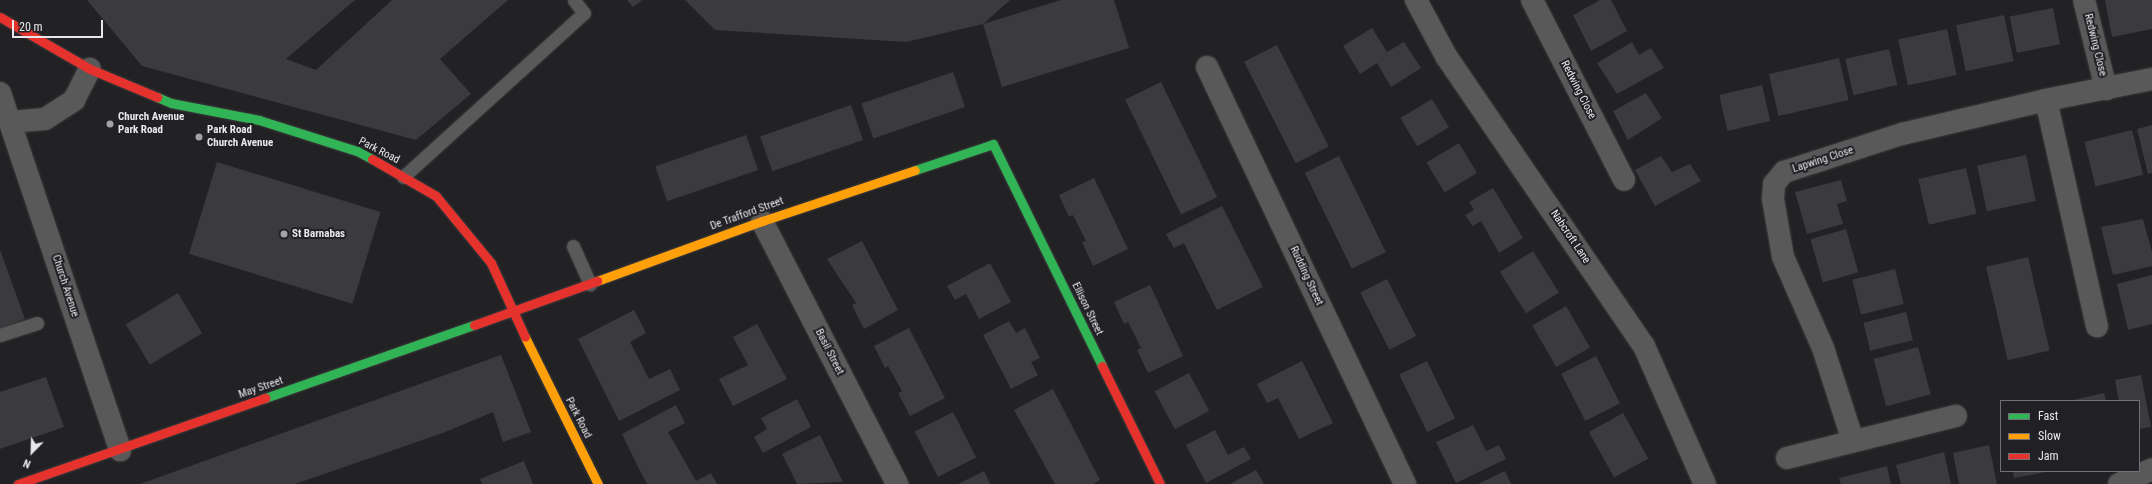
<!DOCTYPE html>
<style>
body{margin:0}
#map{position:relative;width:2152px;height:484px;overflow:hidden;background:#222124;font-family:"Roboto Condensed",sans-serif}
div>[style]{position:absolute}
[style*='--x']{left:calc(var(--x)*1px);top:calc(var(--y)*1px);width:calc(var(--w)*1px);rotate:calc(var(--a)*1deg)}
.building>*{inset:0;background:#3b3b3d;transform-origin:0 0}
.roads{filter:drop-shadow(0 0 1px #3c3b3d) drop-shadow(0 0 1px #3c3b3d)}
.lane>*{height:13px;margin:-6.5px;padding:0 6.5px;transform-origin:6.5px;border-radius:6.5px;background:#59595a}
.street>*{height:22px;margin:-11px;padding:0 11px;transform-origin:11px;border-radius:11px;background:#59595a}
.fast>*{height:9px;margin:-4.5px;padding:0 4.5px;transform-origin:4.5px;border-radius:4.5px;background:#30b455}
.slow>*{height:9px;margin:-4.5px;padding:0 4.5px;transform-origin:4.5px;border-radius:4.5px;background:#ff9f0a}
.jam>*{height:9px;margin:-4.5px;padding:0 4.5px;transform-origin:4.5px;border-radius:4.5px;background:#e5322d}
.dots>*{width:11px;height:11px;translate:-50% -50%;box-sizing:border-box;border:2px solid #212025;border-radius:50%}
span{translate:-50% -50%;white-space:nowrap;text-align:center;line-height:1.15;-webkit-text-stroke:4px #212025;paint-order:stroke}
.street-label{font-size:11px;color:#e8e8eb}
.poi-label{font-size:11px;color:#e8e8eb;font-weight:700}
.left{translate:0 -50%;text-align:left}
.legend{position:absolute;left:2000px;top:400px;width:140px;height:72px;box-sizing:border-box;background:#212025;border:1px solid #717074;margin:0;padding:5px 7px;list-style:none;font-size:12px;color:#e8e8eb}
.legend li{display:flex;align-items:center;gap:8px;height:20px}
.legend b{width:20px;border:1px solid #717074}
.north{position:absolute;left:12px;top:432px;width:40px;height:40px;-webkit-text-stroke:3px #212025;paint-order:stroke;rotate:203deg;font-size:11px;font-weight:700;line-height:16px;text-align:center;color:#e8e8eb}
.north::after{content:'';display:block;margin:auto;width:14px;height:18px;background:#e8e8eb;clip-path:polygon(50% 0,100% 100%,50% 72%,0 100%)}
.scale{position:absolute;left:12px;top:20px;width:91px;height:18px;box-sizing:border-box;border:2px solid #e8e8eb;border-top:0;padding-left:5px;font-size:12px;line-height:14px;white-space:nowrap;color:#e8e8eb;-webkit-text-stroke:3px #212025;paint-order:stroke}
</style>
<div id="map">
<div class="building">
<div style="clip-path:polygon(87px 0,355px 0,286px 59px,316px 70px,392px 0,508px 0,440px 59px,471px 94px,416px 140px,142px 66px)"></div>
<div style="clip-path:polygon(627px 0,642px 0,633px 7px)"></div>
<div style="clip-path:polygon(685px 0,1010px 0,983px 24px,906px 42px,715px 30px)"></div>
<div style="clip-path:polygon(1061px 0,1114px 0,1129px 48px,1002px 87px,983px 24px)"></div>
<div style="clip-path:polygon(1600px 0,1611px 0,1627px 31px,1591px 51px,1573px 15px)"></div>
<div style="clip-path:polygon(2105px 0,2152px 0,2152px 29px,2112px 37px)"></div>
<div style="left:2053px;top:8px;width:37px;height:44px;rotate:79deg"></div>
<div style="left:2004px;top:15px;width:47px;height:49px;rotate:78deg"></div>
<div style="clip-path:polygon(1372px 28px,1387px 52px,1404px 42px,1421px 68px,1391px 87px,1377px 63px,1360px 74px,1343px 46px)"></div>
<div style="left:1947px;top:29px;width:47px;height:50px;rotate:78deg"></div>
<div style="clip-path:polygon(1632px 42px,1639px 55px,1651px 48px,1664px 68px,1617px 94px,1597px 63px)"></div>
<div style="left:1277px;top:45px;width:114px;height:37px;rotate:63deg"></div>
<div style="left:1889px;top:49px;width:37px;height:45px;rotate:77deg"></div>
<div style="left:1839px;top:58px;width:43px;height:72px;rotate:77deg"></div>
<div style="left:953px;top:72px;width:37px;height:97px;rotate:71deg"></div>
<div style="left:1161px;top:82px;width:128px;height:40px;rotate:64deg"></div>
<div style="left:1762px;top:85px;width:37px;height:44px;rotate:77deg"></div>
<div style="clip-path:polygon(1646px 93px,1662px 118px,1628px 140px,1613px 111px)"></div>
<div style="left:1432px;top:99px;width:33px;height:37px;rotate:59deg"></div>
<div style="left:851px;top:105px;width:37px;height:96px;rotate:71deg"></div>
<div style="clip-path:polygon(2152px 125px,2152px 173px,2148px 174px,2137px 129px)"></div>
<div style="left:2132px;top:130px;width:46px;height:49px;rotate:76deg"></div>
<div style="left:746px;top:135px;width:37px;height:96px;rotate:71deg"></div>
<div style="left:1459px;top:143px;width:35px;height:38px;rotate:59deg"></div>
<div style="left:2026px;top:155px;width:47px;height:50px;rotate:78deg"></div>
<div style="left:1339px;top:156px;width:107px;height:38px;rotate:64deg"></div>
<div style="clip-path:polygon(1661px 156px,1672px 172px,1690px 164px,1701px 181px,1655px 206px,1635px 170px)"></div>
<div style="left:217px;top:162px;width:171px;height:96px;rotate:17deg"></div>
<div style="left:1966px;top:168px;width:47px;height:49px;rotate:77deg"></div>
<div style="clip-path:polygon(1094px 178px,1128px 249px,1093px 266px,1082px 242px,1086px 241px,1073px 215px,1069px 217px,1059px 195px)"></div>
<div style="clip-path:polygon(1841px 180px,1847px 201px,1837px 204px,1843px 224px,1807px 234px,1795px 192px)"></div>
<div style="clip-path:polygon(1493px 188px,1523px 238px,1499px 253px,1481px 221px,1473px 226px,1465px 215px,1474px 210px,1469px 202px)"></div>
<div style="clip-path:polygon(1222px 206px,1263px 287px,1217px 310px,1184px 243px,1174px 248px,1166px 234px)"></div>
<div style="clip-path:polygon(2143px 219px,2152px 252px,2152px 266px,2113px 275px,2101px 227px)"></div>
<div style="left:1846px;top:229px;width:45px;height:37px;rotate:74deg"></div>
<div style="clip-path:polygon(862px 241px,898px 310px,864px 329px,852px 305px,856px 303px,827px 259px)"></div>
<div style="clip-path:polygon(0 250px,25px 319px,0 329px)"></div>
<div style="left:1533px;top:251px;width:49px;height:39px;rotate:58deg"></div>
<div style="left:2028px;top:257px;width:96px;height:43px;rotate:77deg"></div>
<div style="clip-path:polygon(990px 263px,1011px 302px,979px 319px,966px 294px,955px 300px,947px 286px)"></div>
<div style="left:1895px;top:269px;width:36px;height:44px;rotate:76deg"></div>
<div style="clip-path:polygon(2152px 275px,2152px 324px,2128px 330px,2117px 284px)"></div>
<div style="left:1387px;top:279px;width:64px;height:30px;rotate:63deg"></div>
<div style="clip-path:polygon(1150px 285px,1183px 356px,1148px 373px,1137px 350px,1141px 348px,1128px 322px,1124px 324px,1114px 302px)"></div>
<div style="left:178px;top:293px;width:47px;height:61px;rotate:59deg"></div>
<div style="left:1566px;top:306px;width:48px;height:39px;rotate:60deg"></div>
<div style="clip-path:polygon(634px 310px,646px 333px,630px 342px,649px 379px,670px 369px,680px 390px,619px 421px,578px 339px)"></div>
<div style="left:1906px;top:312px;width:29px;height:44px;rotate:76deg"></div>
<div style="clip-path:polygon(1009px 321px,1016px 333px,1025px 328px,1040px 358px,1031px 362px,1038px 375px,1011px 389px,983px 335px)"></div>
<div style="clip-path:polygon(757px 324px,787px 379px,733px 406px,719px 379px,748px 365px,733px 337px)"></div>
<div style="clip-path:polygon(909px 328px,945px 398px,910px 416px,898px 393px,902px 391px,888px 366px,885px 368px,874px 346px)"></div>
<div style="left:1918px;top:347px;width:49px;height:46px;rotate:75deg"></div>
<div style="clip-path:polygon(501px 355px,531px 432px,503px 442px,493px 412px,443px 433px,295px 484px,140px 484px)"></div>
<div style="left:1596px;top:356px;width:53px;height:39px;rotate:63deg"></div>
<div style="clip-path:polygon(1302px 361px,1333px 423px,1299px 439px,1278px 398px,1267px 403px,1257px 384px)"></div>
<div style="left:1427px;top:361px;width:64px;height:31px;rotate:64deg"></div>
<div style="left:1189px;top:373px;width:43px;height:39px;rotate:62deg"></div>
<div style="clip-path:polygon(2141px 375px,2151px 427px,2139px 429px,2139px 401px,2119px 401px,2115px 380px)"></div>
<div style="clip-path:polygon(46px 377px,64px 427px,0 449px,0 392px)"></div>
<div style="clip-path:polygon(1053px 389px,1100px 480px,1093px 484px,1055px 484px,1014px 410px)"></div>
<div style="clip-path:polygon(2104px 393px,2106px 401px,2073px 401px,2073px 400px)"></div>
<div style="clip-path:polygon(797px 399px,811px 427px,763px 453px,754px 437px,767px 429px,761px 418px)"></div>
<div style="clip-path:polygon(676px 405px,685px 423px,668px 432px,696px 481px,711px 473px,717px 484px,647px 484px,641px 473px,622px 434px)"></div>
<div style="left:953px;top:412px;width:51px;height:43px;rotate:63deg"></div>
<div style="left:1623px;top:413px;width:52px;height:39px;rotate:61deg"></div>
<div style="clip-path:polygon(1473px 425px,1486px 451px,1499px 445px,1506px 459px,1456px 483px,1436px 442px)"></div>
<div style="clip-path:polygon(1215px 430px,1228px 455px,1244px 447px,1251px 459px,1206px 483px,1186px 445px)"></div>
<div style="clip-path:polygon(820px 435px,843px 482px,797px 484px,782px 454px)"></div>
<div style="clip-path:polygon(1989px 445px,1997px 484px,1959px 484px,1953px 453px)"></div>
<div style="clip-path:polygon(1944px 452px,1951px 484px,1901px 484px,1896px 465px)"></div>
<div style="clip-path:polygon(524px 461px,533px 484px,482px 484px,480px 479px)"></div>
<div style="clip-path:polygon(1887px 466px,1891px 484px,1841px 484px,1839px 478px)"></div>
<div style="clip-path:polygon(1256px 470px,1264px 484px,1230px 484px)"></div>
<div style="clip-path:polygon(984px 471px,990px 484px,958px 484px)"></div>
<div style="clip-path:polygon(1505px 471px,1511px 484px,1478px 484px)"></div>
<div style="clip-path:polygon(2013px 471px,2045px 471px,2046px 472px,2014px 478px)"></div>
</div>
<div class="roads">
<div class="lane">
<div style="--x:403;--y:177;--w:244;--a:-42.2"></div>
<div style="--x:584;--y:13;--w:16;--a:-128"></div>
<div style="--x:573;--y:246;--w:42;--a:65.9"></div>
<div style="--x:0;--y:335;--w:39;--a:-18"></div>
</div>
<div class="street">
<div style="--x:1416;--y:0;--w:64;--a:61.8"></div>
<div style="--x:1446;--y:56;--w:351;--a:55.7"></div>
<div style="--x:1644;--y:346;--w:151;--a:66.2"></div>
<div style="--x:1532;--y:0;--w:202;--a:62.9"></div>
<div style="--x:2084;--y:0;--w:92;--a:76.1"></div>
<div style="--x:1207;--y:67;--w:462;--a:64.6"></div>
<div style="--x:0;--y:93;--w:377;--a:71.4"></div>
<div style="--x:2046;--y:100;--w:232;--a:77.3"></div>
<div style="--x:10;--y:122;--w:35;--a:-5"></div>
<div style="--x:45;--y:119;--w:35;--a:-33"></div>
<div style="--x:74;--y:100;--w:35;--a:-63"></div>
<div style="--x:762;--y:221;--w:296;--a:62.8"></div>
<div style="--x:1853;--y:441;--w:98;--a:-107.9"></div>
<div style="--x:1823;--y:348;--w:99;--a:-113.7"></div>
<div style="--x:1783;--y:257;--w:59;--a:-99.8"></div>
<div style="--x:1773;--y:199;--w:15;--a:-86"></div>
<div style="--x:1774;--y:184;--w:16;--a:-50"></div>
<div style="--x:1784;--y:172;--w:124;--a:-17.9"></div>
<div style="--x:1902;--y:134;--w:148;--a:-13.3"></div>
<div style="--x:2046;--y:100;--w:108;--a:-11.2"></div>
<div style="--x:1787;--y:458;--w:174;--a:-14"></div>
<div style="--x:2119;--y:484;--w:36;--a:-24"></div>
</div>
<div class="fast">
<div style="--x:157;--y:97;--w:15;--a:23"></div>
<div style="--x:171;--y:103;--w:90;--a:10.9"></div>
<div style="--x:259;--y:120;--w:103;--a:17.6"></div>
<div style="--x:357;--y:151;--w:17;--a:28"></div>
<div style="--x:915;--y:170;--w:82;--a:-18.4"></div>
<div style="--x:993;--y:144;--w:247;--a:63.8"></div>
<div style="--x:265;--y:398;--w:221;--a:-19.3"></div>
</div>
<div class="slow">
<div style="--x:597;--y:281;--w:176;--a:-20"></div>
<div style="--x:762;--y:221;--w:161;--a:-18.4"></div>
<div style="--x:525;--y:337;--w:164;--a:63.6"></div>
</div>
<div class="jam">
<div style="--x:0;--y:17;--w:104;--a:30"></div>
<div style="--x:90;--y:69;--w:73;--a:22.7"></div>
<div style="--x:372;--y:159;--w:74;--a:30"></div>
<div style="--x:436;--y:196;--w:87;--a:50.6"></div>
<div style="--x:491;--y:263;--w:81;--a:65.3"></div>
<div style="--x:474;--y:325;--w:131;--a:-19.7"></div>
<div style="--x:1102;--y:366;--w:131;--a:63.8"></div>
<div style="--x:18;--y:484;--w:262;--a:-19.2"></div>
</div>
</div>
<div class="dots">
<div style="left:110px;top:124px;background:#a3a2a5"></div>
<div style="left:199px;top:137px;background:#a3a2a5"></div>
<div style="left:284px;top:234px;background:#a3a2a5"></div>
</div>
<div class="street-label">
<span style="left:2095px;top:45px;rotate:76deg">Redwing Close</span>
<span style="left:1578px;top:90px;rotate:63deg">Redwing Close</span>
<span style="left:379px;top:151px;rotate:27deg">Park Road</span>
<span style="left:1823px;top:160px;rotate:-18deg">Lapwing Close</span>
<span style="left:747px;top:214px;rotate:-20deg">De Trafford Street</span>
<span style="left:1570px;top:237px;rotate:56deg">Nabcroft Lane</span>
<span style="left:1306px;top:276px;rotate:65deg">Rudding Street</span>
<span style="left:65px;top:286px;rotate:72deg">Church Avenue</span>
<span style="left:1087px;top:309px;rotate:64deg">Ellison Street</span>
<span style="left:829px;top:352px;rotate:63deg">Basil Street</span>
<span style="left:261px;top:388px;rotate:-19deg">May Street</span>
<span style="left:578px;top:418px;rotate:63deg">Park Road</span>
</div>
<div class="poi-label">
<span class="left" style="left:118px;top:124px">Church Avenue<br>Park Road</span>
<span class="left" style="left:207px;top:137px">Park Road<br>Church Avenue</span>
<span class="left" style="left:292px;top:234px">St Barnabas</span>
</div>
<ul class="legend">
<li><b style="height:5px;background:#30b455"></b>Fast</li>
<li><b style="height:5px;background:#ff9f0a"></b>Slow</li>
<li><b style="height:5px;background:#e5322d"></b>Jam</li>
</ul>
<div class="north">N</div>
<div class="scale">20 m</div>
</div>
